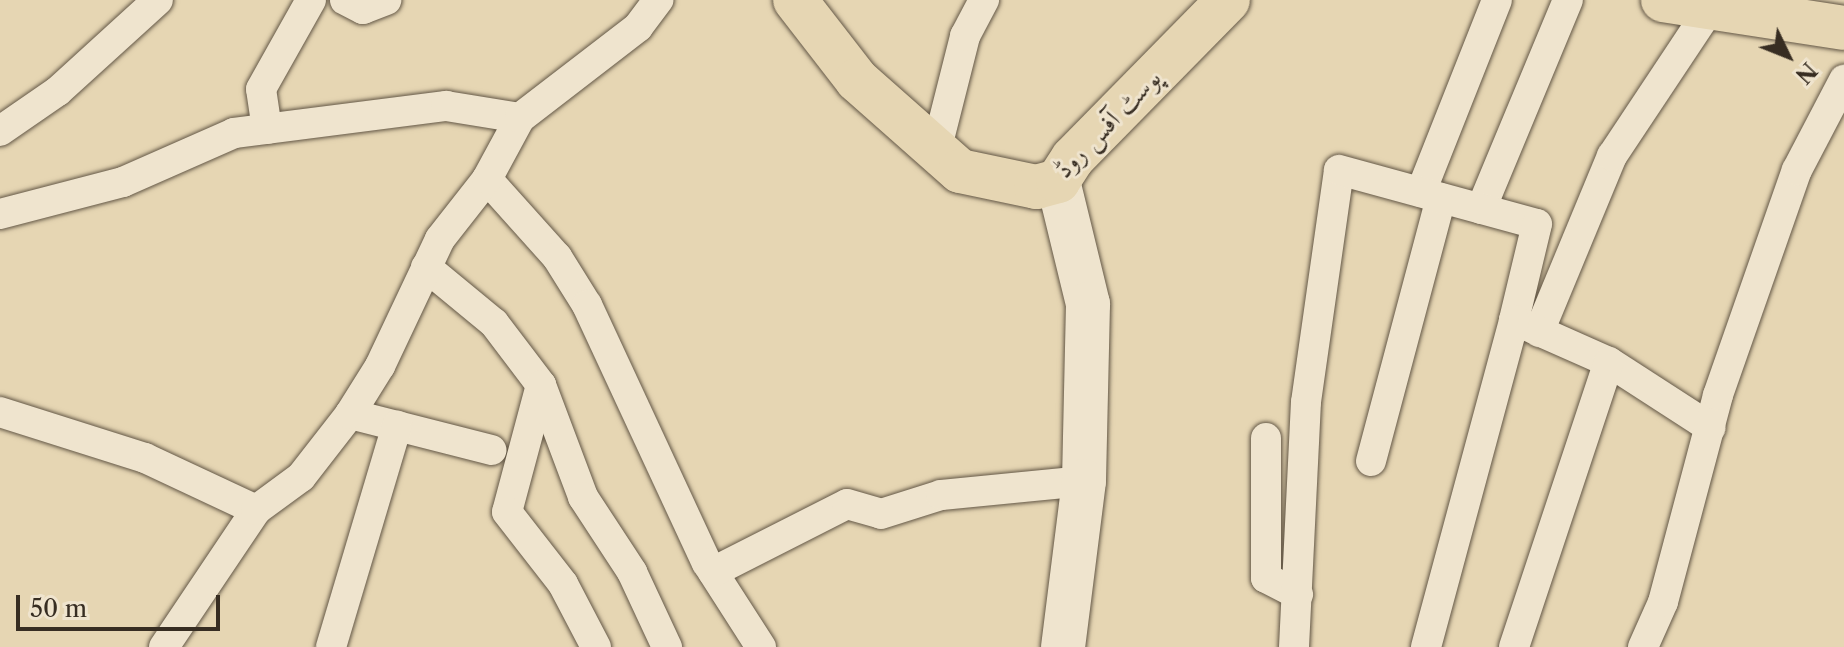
<!DOCTYPE html>
<meta charset="utf-8">
<style>
body{margin:0}
#map{position:relative;width:1844px;height:647px;overflow:hidden;background:#e6d6b3;font-family:"Libre Caslon Text",Amiri,serif}
div>[style]{position:absolute}
[style*='--x']{left:calc(var(--x)*1px);top:calc(var(--y)*1px);width:calc(var(--w)*1px);rotate:calc(var(--a)*1deg)}
.roads{filter:drop-shadow(0 0 2px #635746) drop-shadow(0 0 2px #635746)}
.minor>*{height:30px;margin:-15px;padding:0 15px;transform-origin:15px;border-radius:15px;background:#efe4ce}
.secondary>*{height:44px;margin:-22px;padding:0 22px;transform-origin:22px;border-radius:22px;background:#efe4ce}
.primary>*{height:44px;margin:-22px;padding:0 22px;transform-origin:22px;border-radius:22px;background:#e6d6b3}
span{translate:-50% -50%;white-space:nowrap;text-align:center;line-height:1.15;-webkit-text-stroke:6px #efe4ce;paint-order:stroke}
.street-label{font-size:26px;color:#372d22}
.north{position:absolute;left:1748px;top:16px;width:80px;height:80px;-webkit-text-stroke:6px #efe4ce;paint-order:stroke;rotate:133deg;font-size:22px;font-weight:700;line-height:32px;text-align:center;color:#372d22}
.north::after{content:'';display:block;margin:auto;width:28px;height:36px;background:#372d22;clip-path:polygon(50% 0,100% 100%,50% 72%,0 100%)}
.scale{position:absolute;left:16px;top:595px;width:204px;height:36px;box-sizing:border-box;border:4px solid #372d22;border-top:0;padding-left:10px;font-size:24px;line-height:28px;white-space:nowrap;color:#372d22;-webkit-text-stroke:6px #efe4ce;paint-order:stroke}
</style>
<div id="map">
<div class="roads">
<div class="minor">
<div style="--x:345;--y:0;--w:20;--a:27"></div>
<div style="--x:363;--y:9;--w:25;--a:-21"></div>
<div style="--x:267;--y:129;--w:40;--a:-98.5"></div>
<div style="--x:261;--y:89;--w:102;--a:-60.7"></div>
<div style="--x:0;--y:131;--w:70;--a:-34.6"></div>
<div style="--x:58;--y:91;--w:135;--a:-42.3"></div>
<div style="--x:936;--y:151;--w:119;--a:-75.8"></div>
<div style="--x:965;--y:36;--w:41;--a:-62.2"></div>
<div style="--x:487;--y:179;--w:105;--a:48.1"></div>
<div style="--x:557;--y:257;--w:57;--a:58"></div>
<div style="--x:587;--y:305;--w:285;--a:65.1"></div>
<div style="--x:707;--y:563;--w:100;--a:57.3"></div>
<div style="--x:1421;--y:192;--w:206;--a:-68.4"></div>
<div style="--x:1481;--y:209;--w:226;--a:-67.4"></div>
<div style="--x:0;--y:214;--w:127;--a:-14.6"></div>
<div style="--x:123;--y:182;--w:121;--a:-23.8"></div>
<div style="--x:234;--y:133;--w:214;--a:-7.3"></div>
<div style="--x:446;--y:106;--w:75;--a:9.2"></div>
<div style="--x:426;--y:267;--w:88;--a:39.5"></div>
<div style="--x:494;--y:323;--w:78;--a:52.8"></div>
<div style="--x:541;--y:385;--w:131;--a:105"></div>
<div style="--x:507;--y:512;--w:91;--a:52.1"></div>
<div style="--x:563;--y:584;--w:71;--a:62.4"></div>
<div style="--x:1539;--y:332;--w:191;--a:-67.5"></div>
<div style="--x:1612;--y:156;--w:179;--a:-56.4"></div>
<div style="--x:541;--y:385;--w:120;--a:69.4"></div>
<div style="--x:583;--y:497;--w:90;--a:56.8"></div>
<div style="--x:632;--y:572;--w:83;--a:65"></div>
<div style="--x:0;--y:412;--w:152;--a:17.6"></div>
<div style="--x:145;--y:458;--w:123;--a:25.1"></div>
<div style="--x:350;--y:414;--w:146;--a:14.3"></div>
<div style="--x:1266;--y:438;--w:140;--a:90"></div>
<div style="--x:1266;--y:578;--w:36;--a:27"></div>
<div style="--x:1371;--y:461;--w:272;--a:-75.1"></div>
<div style="--x:713;--y:572;--w:150;--a:-26.9"></div>
<div style="--x:847;--y:504;--w:35;--a:16"></div>
<div style="--x:881;--y:514;--w:63;--a:-17.6"></div>
<div style="--x:941;--y:495;--w:144;--a:-5.6"></div>
<div style="--x:164;--y:647;--w:165;--a:-56.1"></div>
<div style="--x:256;--y:510;--w:56;--a:-36.3"></div>
<div style="--x:301;--y:477;--w:80;--a:-52.1"></div>
<div style="--x:350;--y:414;--w:57;--a:-58"></div>
<div style="--x:380;--y:366;--w:140;--a:-64.7"></div>
<div style="--x:440;--y:239;--w:76;--a:-51.9"></div>
<div style="--x:487;--y:179;--w:69;--a:-61.6"></div>
<div style="--x:520;--y:118;--w:149;--a:-37.6"></div>
<div style="--x:638;--y:27;--w:34;--a:-53"></div>
<div style="--x:331;--y:647;--w:231;--a:-73.4"></div>
<div style="--x:1294;--y:647;--w:245;--a:-87.2"></div>
<div style="--x:1306;--y:402;--w:234;--a:-81.9"></div>
<div style="--x:1339;--y:170;--w:205;--a:15.3"></div>
<div style="--x:1537;--y:224;--w:99;--a:103.5"></div>
<div style="--x:1514;--y:320;--w:104;--a:23.9"></div>
<div style="--x:1609;--y:362;--w:121;--a:32.9"></div>
<div style="--x:1426;--y:647;--w:339;--a:-74.9"></div>
<div style="--x:1514;--y:647;--w:300;--a:-71.6"></div>
<div style="--x:1643;--y:647;--w:49;--a:-66"></div>
<div style="--x:1663;--y:602;--w:214;--a:-75.1"></div>
<div style="--x:1718;--y:395;--w:238;--a:-70.7"></div>
<div style="--x:1797;--y:170;--w:102;--a:-62.4"></div>
</div>
<div class="secondary">
<div style="--x:1058;--y:181;--w:127;--a:76.3"></div>
<div style="--x:1088;--y:304;--w:177;--a:91.3"></div>
<div style="--x:1084;--y:481;--w:167;--a:97.2"></div>
</div>
<div class="primary">
<div style="--x:795;--y:0;--w:101;--a:52.2"></div>
<div style="--x:857;--y:80;--w:137;--a:41.5"></div>
<div style="--x:960;--y:171;--w:78;--a:11.9"></div>
<div style="--x:1036;--y:187;--w:23;--a:-15"></div>
<div style="--x:1058;--y:181;--w:27;--a:-57"></div>
<div style="--x:1073;--y:158;--w:221;--a:-45.5"></div>
<div style="--x:1663;--y:0;--w:183;--a:8.8"></div>
</div>
</div>
<div class="street-label">
<span style="left:1108px;top:124px;rotate:-46deg">پوسٹ آفس روڈ</span>
</div>
<div class="north">N</div>
<div class="scale">50 m</div>
</div>
